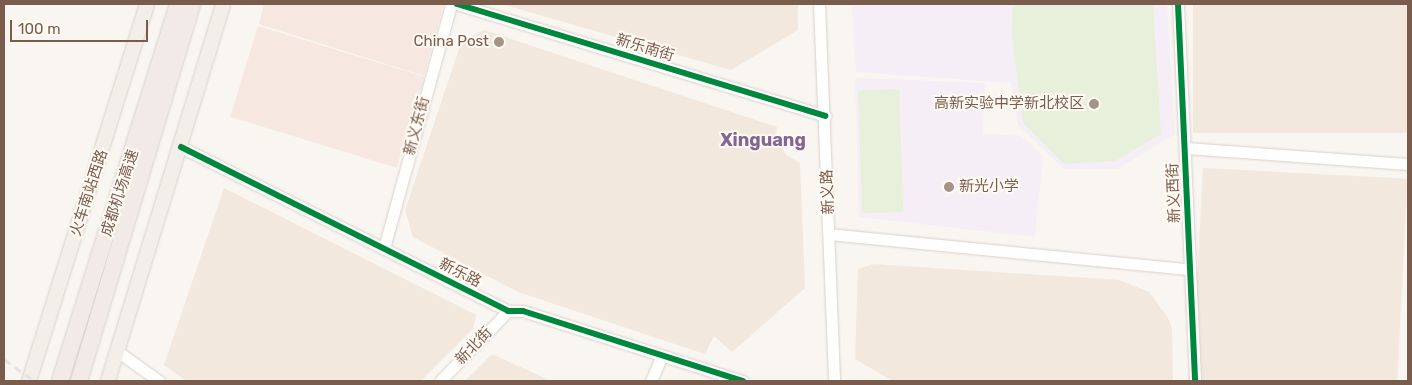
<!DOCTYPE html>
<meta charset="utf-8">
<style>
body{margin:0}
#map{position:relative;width:1412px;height:385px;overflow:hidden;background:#f9f5f0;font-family:Rubik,"Noto Sans SC",sans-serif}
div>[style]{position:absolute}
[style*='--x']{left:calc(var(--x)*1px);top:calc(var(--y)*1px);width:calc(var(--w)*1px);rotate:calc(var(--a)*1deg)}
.residential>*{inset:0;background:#f2e8de;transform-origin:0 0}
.commercial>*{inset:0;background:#f6e8e1;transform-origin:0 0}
.education>*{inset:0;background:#f6eef6}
.green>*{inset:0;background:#e7f0db;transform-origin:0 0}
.roads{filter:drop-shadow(0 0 1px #d7d1cb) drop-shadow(0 0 1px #d7d1cb)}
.minor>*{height:11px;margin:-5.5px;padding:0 5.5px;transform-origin:5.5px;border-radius:5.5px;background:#fefefd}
.major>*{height:14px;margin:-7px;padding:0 7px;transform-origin:7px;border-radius:7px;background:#f3eee8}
.highway>*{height:16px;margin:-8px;padding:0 8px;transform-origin:8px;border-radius:8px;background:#f2eae7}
.rail>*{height:2.5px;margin-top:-1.25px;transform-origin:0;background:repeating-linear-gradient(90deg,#e6e3e7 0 8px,transparent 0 13px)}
.cycleway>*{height:6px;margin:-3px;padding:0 3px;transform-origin:3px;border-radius:3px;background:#00873e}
.dots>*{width:14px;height:14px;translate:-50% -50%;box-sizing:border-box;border:2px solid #fffaf3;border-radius:50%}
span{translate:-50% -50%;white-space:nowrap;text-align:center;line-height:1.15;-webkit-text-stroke:4px #fffaf3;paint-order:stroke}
.poi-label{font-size:15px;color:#7a5c4d}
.right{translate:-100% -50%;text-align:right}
.left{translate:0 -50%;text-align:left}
.street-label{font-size:15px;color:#7a5c4d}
.quarter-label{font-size:18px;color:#846695;font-weight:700}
.frame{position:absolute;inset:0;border:5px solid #7a5c4d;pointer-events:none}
.scale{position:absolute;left:10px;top:20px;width:138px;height:22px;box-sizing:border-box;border:2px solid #7a5c4d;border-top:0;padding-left:6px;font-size:15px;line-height:18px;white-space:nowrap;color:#7a5c4d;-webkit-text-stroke:4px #fffaf3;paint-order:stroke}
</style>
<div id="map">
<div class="residential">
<div style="clip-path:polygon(501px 4px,798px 4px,798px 30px,731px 70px)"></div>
<div style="left:1193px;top:4px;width:215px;height:129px"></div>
<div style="clip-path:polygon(484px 30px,777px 127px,776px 139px,786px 155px,800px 163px,805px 288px,732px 352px,714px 336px,705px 354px,518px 292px,413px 237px,405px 210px,462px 40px)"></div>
<div style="left:1203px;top:168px;width:205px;height:213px;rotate:3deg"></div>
<div style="clip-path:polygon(224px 188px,476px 315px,473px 329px,421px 381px,186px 381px,164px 365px)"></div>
<div style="clip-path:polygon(873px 264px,1119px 280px,1149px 292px,1168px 318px,1172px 328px,1173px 381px,893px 381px,855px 359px,858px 269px)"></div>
<div style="clip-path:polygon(492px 354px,551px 381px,465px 381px)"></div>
</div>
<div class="commercial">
<div style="clip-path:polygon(264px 4px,444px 4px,424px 76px,259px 24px)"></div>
<div style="left:258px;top:26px;width:174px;height:95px;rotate:17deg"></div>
</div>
<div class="education">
<div style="clip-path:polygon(852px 4px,1167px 4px,1175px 134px,1117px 169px,1064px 169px,1018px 125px,1011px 83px,856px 72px)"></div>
<div style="clip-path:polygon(855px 78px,985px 83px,983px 134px,1021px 136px,1043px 156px,1035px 237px,859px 217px)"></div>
</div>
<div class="green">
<div style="clip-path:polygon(1013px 4px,1153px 4px,1161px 134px,1115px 161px,1064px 164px,1023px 123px,1012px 34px)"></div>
<div style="left:899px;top:89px;width:123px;height:41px;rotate:88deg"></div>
</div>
<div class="roads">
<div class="minor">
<div style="--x:457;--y:4;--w:385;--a:16.9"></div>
<div style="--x:819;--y:4;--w:377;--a:87.7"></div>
<div style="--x:1178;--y:4;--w:377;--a:87.4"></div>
<div style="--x:181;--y:147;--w:366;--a:26.6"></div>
<div style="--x:508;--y:311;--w:15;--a:0"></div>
<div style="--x:523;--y:311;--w:231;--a:17.7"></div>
<div style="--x:1185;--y:148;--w:224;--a:4.1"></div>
<div style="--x:829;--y:234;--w:362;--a:5.6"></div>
<div style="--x:384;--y:248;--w:253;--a:-74.6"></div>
<div style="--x:117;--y:351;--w:52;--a:35.5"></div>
<div style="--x:440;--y:381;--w:98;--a:-45.8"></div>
<div style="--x:651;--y:381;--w:26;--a:-67"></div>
</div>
<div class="major">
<div style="--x:29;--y:381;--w:395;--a:-72.6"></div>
<div style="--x:108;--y:381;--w:394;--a:-73"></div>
</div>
<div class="highway">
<div style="--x:60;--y:381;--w:395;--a:-72.6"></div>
<div style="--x:79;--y:381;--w:394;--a:-73.3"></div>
</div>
</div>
<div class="rail">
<div style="--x:4;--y:359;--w:37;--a:36"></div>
</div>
<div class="cycleway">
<div style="--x:457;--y:4;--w:385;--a:16.9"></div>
<div style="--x:1178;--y:4;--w:377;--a:87.4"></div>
<div style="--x:181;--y:147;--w:366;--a:26.6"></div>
<div style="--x:508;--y:311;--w:15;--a:0"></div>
<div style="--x:523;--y:311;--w:231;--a:17.7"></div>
</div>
<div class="dots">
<div style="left:499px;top:42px;background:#a69286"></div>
<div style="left:1094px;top:104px;background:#a69286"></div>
<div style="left:949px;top:187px;background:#a69286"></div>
</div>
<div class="poi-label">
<span class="right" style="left:489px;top:42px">China Post</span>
<span class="right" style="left:1084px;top:104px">高新实验中学新北校区</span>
<span class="left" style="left:959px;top:187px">新光小学</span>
</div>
<div class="street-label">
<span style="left:645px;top:48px;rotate:17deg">新乐南街</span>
<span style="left:417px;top:126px;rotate:-75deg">新义东街</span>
<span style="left:828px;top:192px;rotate:-92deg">新义路</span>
<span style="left:89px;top:193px;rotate:-72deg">火车南站西路</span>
<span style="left:120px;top:193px;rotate:-72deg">成都机场高速</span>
<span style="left:1174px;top:193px;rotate:-92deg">新义西街</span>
<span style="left:460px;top:273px;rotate:27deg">新乐路</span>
<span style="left:474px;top:346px;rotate:-46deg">新北街</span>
</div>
<div class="quarter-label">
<span style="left:763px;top:140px">Xinguang</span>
</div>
<div class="frame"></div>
<div class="scale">100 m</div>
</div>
